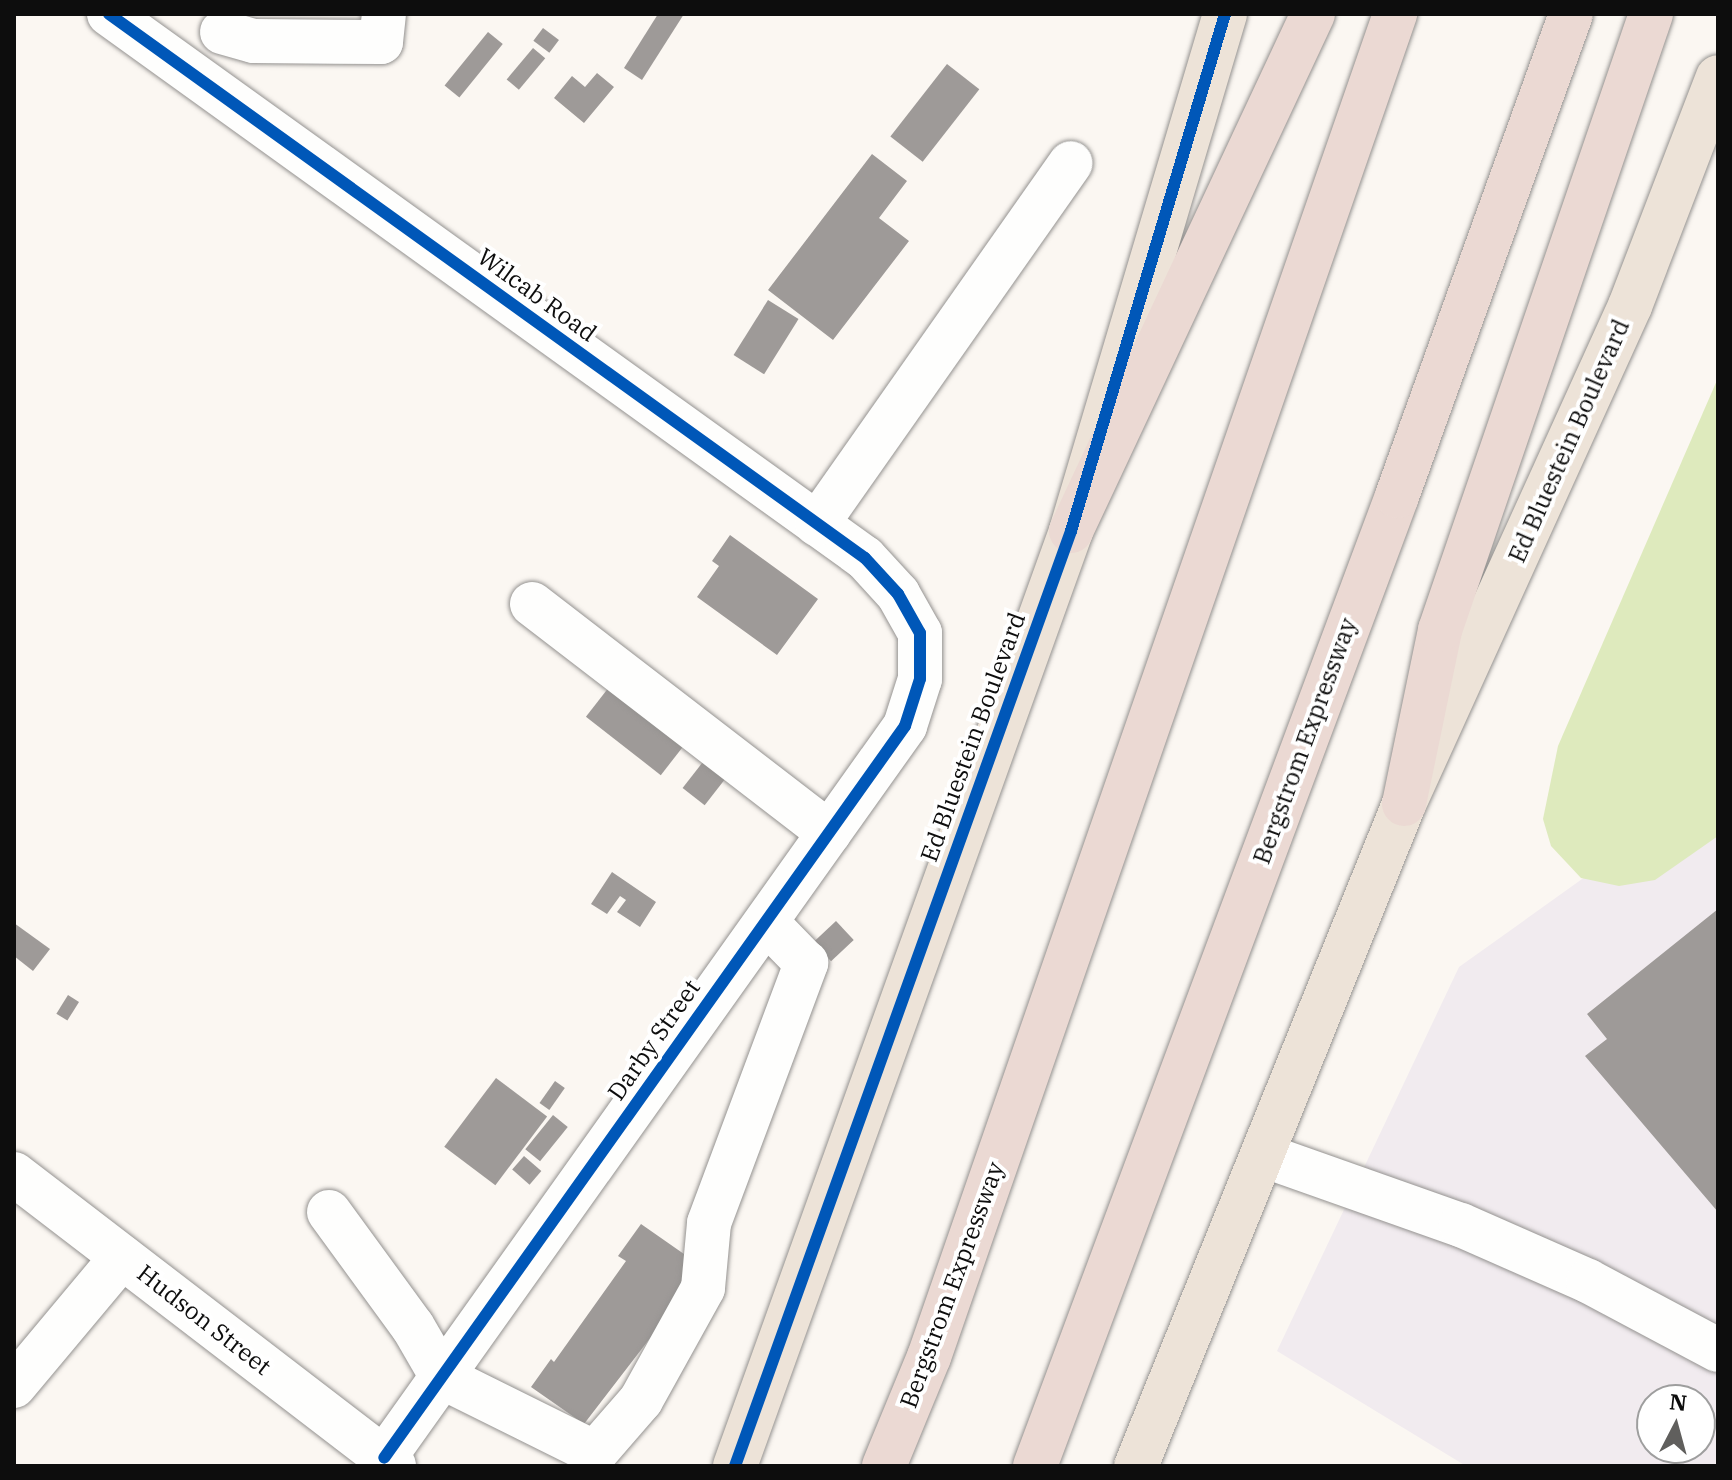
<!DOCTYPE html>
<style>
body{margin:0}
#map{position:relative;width:1732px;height:1480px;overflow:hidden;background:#fbf7f2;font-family:"IBM Plex Serif",serif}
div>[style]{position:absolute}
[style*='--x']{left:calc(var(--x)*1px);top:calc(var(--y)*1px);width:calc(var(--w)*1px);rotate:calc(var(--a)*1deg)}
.industrial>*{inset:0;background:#f1ebef}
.forest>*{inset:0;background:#deeabd}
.building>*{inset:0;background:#9e9a98;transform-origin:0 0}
.roads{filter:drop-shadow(0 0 2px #949290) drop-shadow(0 0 2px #949290)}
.minor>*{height:44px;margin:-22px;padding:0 22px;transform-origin:22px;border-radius:22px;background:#fefefd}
.major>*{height:44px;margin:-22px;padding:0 22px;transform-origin:22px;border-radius:22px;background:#ede3d8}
.highway>*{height:44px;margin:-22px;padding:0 22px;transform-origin:22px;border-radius:22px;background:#ebd9d3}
.cycleway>*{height:12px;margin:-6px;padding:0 6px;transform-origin:6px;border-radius:6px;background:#0057b8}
span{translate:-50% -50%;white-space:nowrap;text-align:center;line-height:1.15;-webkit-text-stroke:8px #fff;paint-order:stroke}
.street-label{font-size:24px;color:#0d0d0d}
.frame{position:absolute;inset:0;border:16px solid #0d0d0d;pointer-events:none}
.north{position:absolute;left:1636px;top:1384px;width:80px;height:80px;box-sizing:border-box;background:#fff;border:2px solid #9e9e9e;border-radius:50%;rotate:6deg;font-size:22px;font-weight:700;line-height:32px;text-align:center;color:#0d0d0d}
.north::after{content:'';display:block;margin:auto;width:28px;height:36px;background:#605f5d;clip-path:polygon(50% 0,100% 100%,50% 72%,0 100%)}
</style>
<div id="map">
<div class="industrial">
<div style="clip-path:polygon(evenodd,1718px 782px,1718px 1466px,1466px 1466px,1277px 1351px,1459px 967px,1718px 782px,1652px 1400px,1700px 1400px,1700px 1448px,1652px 1448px,1652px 1400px)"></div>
</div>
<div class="forest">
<div style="clip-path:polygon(1718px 378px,1718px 836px,1655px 880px,1619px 886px,1581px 878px,1551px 846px,1543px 819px,1558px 746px)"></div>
</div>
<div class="building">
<div style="clip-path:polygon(658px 14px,684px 14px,642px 80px,624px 68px)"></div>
<div style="left:543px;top:28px;width:20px;height:16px;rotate:37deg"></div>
<div style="left:488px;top:32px;width:19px;height:69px;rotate:39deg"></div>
<div style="left:533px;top:48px;width:16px;height:41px;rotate:40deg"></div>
<div style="left:947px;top:64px;width:41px;height:92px;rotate:38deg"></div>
<div style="clip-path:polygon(597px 73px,614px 87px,584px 123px,554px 98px,572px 76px,585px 87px)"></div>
<div style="clip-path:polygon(872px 154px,907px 181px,879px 218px,909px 241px,833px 340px,768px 290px)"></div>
<div style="left:768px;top:300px;width:36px;height:65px;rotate:32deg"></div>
<div style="clip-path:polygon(730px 535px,818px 599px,777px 655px,697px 597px,719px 566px,712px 561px)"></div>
<div style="left:613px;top:682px;width:95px;height:44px;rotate:38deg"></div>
<div style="left:706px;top:758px;width:28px;height:38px;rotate:38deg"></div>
<div style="clip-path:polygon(612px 872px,656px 902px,640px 927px,617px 912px,626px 900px,620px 896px,607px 914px,591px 904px)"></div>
<div style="clip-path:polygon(1718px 909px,1718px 1212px,1585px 1056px,1607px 1039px,1587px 1014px)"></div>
<div style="left:836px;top:921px;width:26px;height:31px;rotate:47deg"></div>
<div style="clip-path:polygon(14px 923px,50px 949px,33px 971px,14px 956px)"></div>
<div style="left:68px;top:995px;width:13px;height:22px;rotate:32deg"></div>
<div style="left:496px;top:1078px;width:64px;height:86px;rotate:37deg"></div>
<div style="left:555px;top:1081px;width:12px;height:27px;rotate:35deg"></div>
<div style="left:553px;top:1115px;width:19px;height:44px;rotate:39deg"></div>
<div style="left:524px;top:1156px;width:23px;height:18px;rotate:41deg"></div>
<div style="clip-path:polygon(641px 1224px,704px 1268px,584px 1424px,531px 1387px,551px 1359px,554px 1362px,626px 1261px,618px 1256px)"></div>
</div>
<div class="roads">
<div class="minor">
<div style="--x:109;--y:14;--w:931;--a:35.74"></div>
<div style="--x:865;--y:558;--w:49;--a:47.5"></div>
<div style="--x:898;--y:594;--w:45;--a:60.6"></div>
<div style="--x:920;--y:633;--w:46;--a:90"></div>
<div style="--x:920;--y:679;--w:49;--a:107.7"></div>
<div style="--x:905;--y:726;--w:898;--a:125.44"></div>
<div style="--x:222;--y:32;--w:33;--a:16"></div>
<div style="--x:254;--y:41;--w:127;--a:0.5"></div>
<div style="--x:381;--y:42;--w:28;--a:-84"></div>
<div style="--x:817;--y:524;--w:441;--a:-54.9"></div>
<div style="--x:532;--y:604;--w:375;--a:37.6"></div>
<div style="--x:1263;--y:1155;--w:210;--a:19.5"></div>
<div style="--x:1461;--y:1225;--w:139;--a:23.8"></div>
<div style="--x:1588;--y:1281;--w:147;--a:28"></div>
<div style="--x:14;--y:1174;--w:479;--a:37.5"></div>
<div style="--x:329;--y:1212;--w:142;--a:53.9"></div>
<div style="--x:413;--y:1327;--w:58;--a:59.9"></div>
<div style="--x:442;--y:1377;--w:171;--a:26.4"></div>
<div style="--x:595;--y:1453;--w:70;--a:-49"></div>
<div style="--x:641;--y:1400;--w:128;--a:-61"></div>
<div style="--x:703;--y:1288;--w:65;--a:-84.7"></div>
<div style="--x:709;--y:1223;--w:278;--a:-69.5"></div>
<div style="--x:806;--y:963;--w:57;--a:-134.3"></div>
<div style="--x:14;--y:1386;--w:168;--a:-50.1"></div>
</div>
<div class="major">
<div style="--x:735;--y:1466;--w:994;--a:-70.23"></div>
<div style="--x:1071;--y:531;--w:539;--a:-73.41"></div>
<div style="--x:1136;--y:1466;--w:714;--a:-67.96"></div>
<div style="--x:1404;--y:804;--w:547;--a:-65.59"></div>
<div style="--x:1630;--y:306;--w:245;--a:-69"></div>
</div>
<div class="highway">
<div style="--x:1071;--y:531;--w:571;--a:-64.92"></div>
<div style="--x:1404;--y:804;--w:178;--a:-78.3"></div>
<div style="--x:1440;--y:630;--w:651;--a:-71.09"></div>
<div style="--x:884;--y:1466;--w:118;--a:-67.6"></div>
<div style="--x:929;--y:1357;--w:1422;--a:-70.86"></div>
<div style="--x:1035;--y:1466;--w:1035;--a:-69.53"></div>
<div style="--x:1397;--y:496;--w:512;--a:-70.15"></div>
</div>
</div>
<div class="cycleway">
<div style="--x:109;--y:14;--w:931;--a:35.74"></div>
<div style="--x:865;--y:558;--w:49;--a:47.5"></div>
<div style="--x:898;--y:594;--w:45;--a:60.6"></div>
<div style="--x:920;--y:633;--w:46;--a:90"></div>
<div style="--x:920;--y:679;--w:49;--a:107.7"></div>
<div style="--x:905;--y:726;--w:898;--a:125.44"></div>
<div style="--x:735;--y:1466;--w:994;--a:-70.23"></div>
<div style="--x:1071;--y:531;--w:539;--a:-73.41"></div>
</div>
<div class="street-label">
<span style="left:537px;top:295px;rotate:36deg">Wilcab Road</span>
<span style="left:1569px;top:441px;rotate:-66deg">Ed Bluestein Boulevard</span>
<span style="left:973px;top:737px;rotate:-70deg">Ed Bluestein Boulevard</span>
<span style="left:1305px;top:741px;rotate:-70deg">Bergstrom Expressway</span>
<span style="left:654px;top:1040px;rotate:-55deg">Darby Street</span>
<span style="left:952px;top:1285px;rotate:-70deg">Bergstrom Expressway</span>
<span style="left:204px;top:1320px;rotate:38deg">Hudson Street</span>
</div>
<div class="frame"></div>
<div class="north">N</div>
</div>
